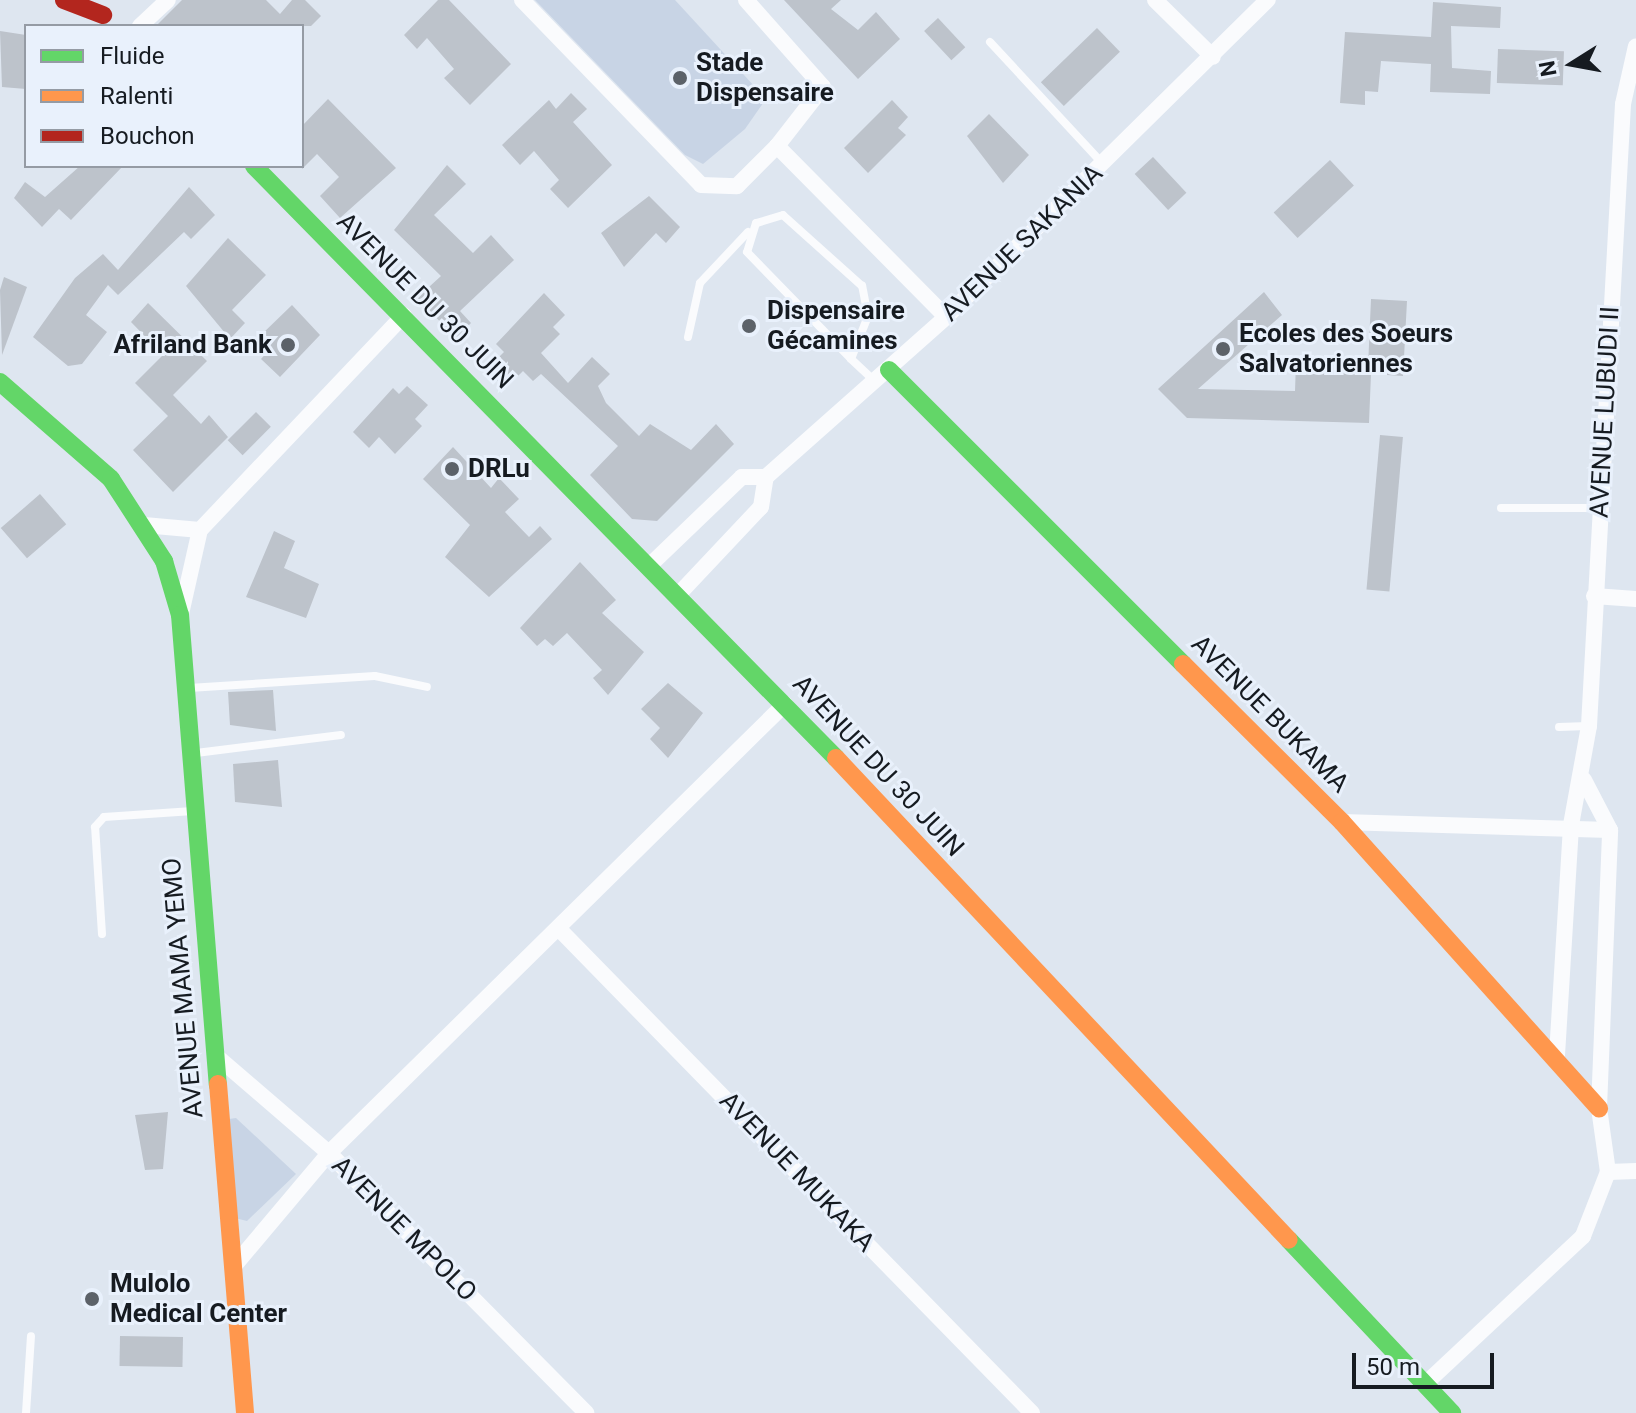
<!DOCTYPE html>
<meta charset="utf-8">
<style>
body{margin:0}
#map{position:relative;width:1636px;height:1413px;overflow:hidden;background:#dee6f0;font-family:Roboto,sans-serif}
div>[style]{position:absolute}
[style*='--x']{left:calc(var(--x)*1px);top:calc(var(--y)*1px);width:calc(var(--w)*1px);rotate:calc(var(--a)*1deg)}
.green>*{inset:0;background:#c8d4e5}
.building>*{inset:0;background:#bdc3cb;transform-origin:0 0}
.lane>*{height:8px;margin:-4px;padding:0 4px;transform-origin:4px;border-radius:4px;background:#fafbfd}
.street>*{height:16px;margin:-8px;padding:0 8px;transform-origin:8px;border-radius:8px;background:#fafbfd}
.fast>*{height:18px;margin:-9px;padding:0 9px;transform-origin:9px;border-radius:9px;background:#63d668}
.slow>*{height:18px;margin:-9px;padding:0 9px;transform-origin:9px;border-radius:9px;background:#ff974d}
.jam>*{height:18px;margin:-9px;padding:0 9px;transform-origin:9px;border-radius:9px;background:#b3261e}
.dots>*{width:22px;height:22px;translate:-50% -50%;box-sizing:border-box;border:4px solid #e9f1fc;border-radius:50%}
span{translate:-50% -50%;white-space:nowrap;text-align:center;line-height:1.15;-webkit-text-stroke:6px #e9f1fc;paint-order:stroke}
.poi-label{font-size:26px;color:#161b21;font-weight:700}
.left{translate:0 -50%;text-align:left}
.right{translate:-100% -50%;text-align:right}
.street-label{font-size:26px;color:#161b21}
.legend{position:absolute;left:24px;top:24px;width:280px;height:144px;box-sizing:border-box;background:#e9f1fc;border:2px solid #959ba4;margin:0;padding:10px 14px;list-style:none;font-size:24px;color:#161b21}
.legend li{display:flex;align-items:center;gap:16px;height:40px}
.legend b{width:40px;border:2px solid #959ba4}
.north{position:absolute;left:1532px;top:24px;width:80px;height:80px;-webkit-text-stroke:6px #e9f1fc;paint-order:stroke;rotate:259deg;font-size:22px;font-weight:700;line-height:32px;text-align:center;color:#161b21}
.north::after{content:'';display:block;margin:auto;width:28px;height:36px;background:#161b21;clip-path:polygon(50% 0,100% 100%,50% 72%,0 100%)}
.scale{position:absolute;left:1352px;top:1353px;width:142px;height:36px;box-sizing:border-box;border:4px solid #161b21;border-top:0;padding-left:10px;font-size:24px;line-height:28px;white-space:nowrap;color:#161b21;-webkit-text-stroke:6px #e9f1fc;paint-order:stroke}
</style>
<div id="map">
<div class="green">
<div style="clip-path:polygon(535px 0,675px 0,766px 99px,745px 129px,703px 164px,685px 155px)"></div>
<div style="clip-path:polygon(236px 1118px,296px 1174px,247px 1221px,235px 1218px,229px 1119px)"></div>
</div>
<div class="building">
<div style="clip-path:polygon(182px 0,266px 0,280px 14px,292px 0,305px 0,321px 16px,311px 26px,156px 26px)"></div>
<div style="clip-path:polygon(438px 0,449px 0,511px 64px,470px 105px,444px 78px,454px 69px,427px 38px,417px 49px,404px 35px)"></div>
<div style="clip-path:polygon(784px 0,841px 0,831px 9px,858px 30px,876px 12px,900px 39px,858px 79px)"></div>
<div style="clip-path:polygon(1433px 2px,1501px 7px,1500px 28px,1451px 26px,1452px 68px,1491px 71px,1490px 94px,1430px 92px,1431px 64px,1381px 61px,1378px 92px,1365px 91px,1365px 105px,1340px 103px,1345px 32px,1431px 37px)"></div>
<div style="left:938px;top:18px;width:40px;height:19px;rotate:47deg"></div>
<div style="left:1097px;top:28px;width:33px;height:78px;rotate:46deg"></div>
<div style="clip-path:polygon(0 31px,26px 35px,26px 89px,2px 87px)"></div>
<div style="left:1498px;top:49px;width:66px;height:34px;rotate:2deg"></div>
<div style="clip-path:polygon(571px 93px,587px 109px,573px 122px,612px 165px,568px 208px,550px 189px,559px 180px,534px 151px,520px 165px,502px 145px,549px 100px,556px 109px)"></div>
<div style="clip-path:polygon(328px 99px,396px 168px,340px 218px,320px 196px,339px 177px,317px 154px,302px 169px,302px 126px)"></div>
<div style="clip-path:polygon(892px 100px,908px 117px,898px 128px,906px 135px,868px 173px,844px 148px)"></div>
<div style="clip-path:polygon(989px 114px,1029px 155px,1003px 183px,967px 136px)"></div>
<div style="left:1153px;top:157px;width:49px;height:25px;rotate:47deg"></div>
<div style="left:1330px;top:160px;width:35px;height:77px;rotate:47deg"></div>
<div style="clip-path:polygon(447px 165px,466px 184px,434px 215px,473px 253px,491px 235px,514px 260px,460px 311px,471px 323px,456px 338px,417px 298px,441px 276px,394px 230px)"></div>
<div style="clip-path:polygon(80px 166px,123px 166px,71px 220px,59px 209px,42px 227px,14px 198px,25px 182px,45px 197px)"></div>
<div style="clip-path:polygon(189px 187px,215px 215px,191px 239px,184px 232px,118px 295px,108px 285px,86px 315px,107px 332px,82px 364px,68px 366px,33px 337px,75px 278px,103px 254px,118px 270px)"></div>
<div style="clip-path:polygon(649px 196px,680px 227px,666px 243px,656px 233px,624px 267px,601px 233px)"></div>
<div style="clip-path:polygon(228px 238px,266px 275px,232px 310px,245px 323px,230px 339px,186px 286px)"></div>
<div style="clip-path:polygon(4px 277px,27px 287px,2px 355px,0 290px)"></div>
<div style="clip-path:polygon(1264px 292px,1282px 315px,1198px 389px,1295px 391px,1296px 362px,1368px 367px,1371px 299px,1407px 301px,1403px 376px,1371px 374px,1369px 423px,1187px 418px,1158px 389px)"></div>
<div style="clip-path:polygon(544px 293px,565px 315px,553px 327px,560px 334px,541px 353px,568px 383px,592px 357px,610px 374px,598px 386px,606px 403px,639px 436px,650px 424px,691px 450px,716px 424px,734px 444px,657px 521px,632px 519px,590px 475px,618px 446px,541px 374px,533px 381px,523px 371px,505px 389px,487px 369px,504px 352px,496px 344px)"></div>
<div style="clip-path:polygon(148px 303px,207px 361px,173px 395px,201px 424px,209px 415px,228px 437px,173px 492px,133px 450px,168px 416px,135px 383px,163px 355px,131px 322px)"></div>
<div style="clip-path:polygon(292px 305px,320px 335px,280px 377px,261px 359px,270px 349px,259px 337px)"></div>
<div style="clip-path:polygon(407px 386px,428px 405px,415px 419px,422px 426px,395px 454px,379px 437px,369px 448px,353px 432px,393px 388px,399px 394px)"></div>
<div style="left:256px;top:412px;width:21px;height:40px;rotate:45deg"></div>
<div style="left:1380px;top:435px;width:23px;height:155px;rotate:5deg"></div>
<div style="clip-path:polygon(453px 447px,491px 488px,499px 478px,519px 499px,505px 512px,529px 537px,540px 526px,552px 539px,489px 597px,445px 557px,470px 525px,423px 479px)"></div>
<div style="left:40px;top:494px;width:40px;height:52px;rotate:49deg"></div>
<div style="clip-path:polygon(274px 531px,295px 541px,284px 568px,319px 584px,306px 618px,246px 597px)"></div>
<div style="clip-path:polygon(580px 562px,616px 600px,602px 613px,644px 652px,608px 695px,593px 678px,602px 670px,567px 633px,553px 646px,545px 639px,537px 646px,520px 628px)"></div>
<div style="clip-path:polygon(668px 683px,703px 713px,668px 758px,650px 739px,660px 728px,641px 709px)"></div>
<div style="clip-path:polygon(273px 690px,276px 731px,230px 725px,228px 692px)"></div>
<div style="clip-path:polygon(278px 760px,282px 807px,235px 802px,233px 764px)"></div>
<div style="clip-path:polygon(168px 1112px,163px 1169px,145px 1170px,135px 1115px)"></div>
<div style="left:120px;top:1336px;width:63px;height:30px;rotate:1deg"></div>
</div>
<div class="lane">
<div style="--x:990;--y:42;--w:165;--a:47.2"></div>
<div style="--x:688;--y:337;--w:55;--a:-77.5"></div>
<div style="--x:700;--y:283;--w:70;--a:-46.7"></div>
<div style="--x:851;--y:359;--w:46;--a:-68.4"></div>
<div style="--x:868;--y:316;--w:31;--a:-101"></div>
<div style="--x:862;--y:286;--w:106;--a:-138.1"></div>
<div style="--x:783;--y:215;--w:28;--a:163"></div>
<div style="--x:756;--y:223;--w:30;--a:107"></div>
<div style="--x:747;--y:252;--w:149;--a:45.8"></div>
<div style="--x:851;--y:359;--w:33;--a:43"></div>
<div style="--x:1501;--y:508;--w:99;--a:0"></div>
<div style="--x:189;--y:688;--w:186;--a:-3.7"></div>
<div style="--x:375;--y:676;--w:53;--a:11.9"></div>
<div style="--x:1559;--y:727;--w:29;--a:-2"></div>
<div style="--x:196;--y:753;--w:146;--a:-7.1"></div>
<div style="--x:102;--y:934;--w:107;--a:-93.7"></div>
<div style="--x:95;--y:827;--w:13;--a:-48"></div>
<div style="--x:104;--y:817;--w:89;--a:-3.9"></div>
<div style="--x:26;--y:1413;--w:77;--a:-86.3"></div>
</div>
<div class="street">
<div style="--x:522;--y:0;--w:257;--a:45.9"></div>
<div style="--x:701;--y:185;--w:36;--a:2"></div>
<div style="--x:737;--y:186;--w:57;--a:-45"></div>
<div style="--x:746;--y:0;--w:116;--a:48.5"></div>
<div style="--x:823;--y:87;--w:75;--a:127.9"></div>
<div style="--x:777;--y:146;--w:240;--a:45.3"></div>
<div style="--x:1155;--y:0;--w:81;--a:44.5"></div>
<div style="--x:140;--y:26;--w:38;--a:-43"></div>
<div style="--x:766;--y:477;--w:241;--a:-41.6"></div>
<div style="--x:946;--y:317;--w:452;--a:-44.6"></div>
<div style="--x:144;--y:525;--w:56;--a:5.1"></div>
<div style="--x:648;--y:567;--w:130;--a:-43.8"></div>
<div style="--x:742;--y:477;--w:24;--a:0"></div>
<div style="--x:677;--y:596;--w:122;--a:-46.7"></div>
<div style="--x:761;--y:507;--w:30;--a:-81"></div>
<div style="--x:1594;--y:596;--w:42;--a:4.1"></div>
<div style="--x:181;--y:614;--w:86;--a:-77.3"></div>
<div style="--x:200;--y:530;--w:296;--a:-46.5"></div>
<div style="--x:1584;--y:780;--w:56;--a:62.5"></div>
<div style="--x:1342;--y:822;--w:268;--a:1.7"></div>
<div style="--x:561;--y:931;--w:674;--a:45.66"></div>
<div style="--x:215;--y:1055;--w:150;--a:40.7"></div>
<div style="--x:329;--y:1153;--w:366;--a:45.3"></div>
<div style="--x:1557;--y:1055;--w:230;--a:-86.5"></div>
<div style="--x:1571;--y:825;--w:101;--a:-79.7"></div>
<div style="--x:1589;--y:726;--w:623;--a:-86.87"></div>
<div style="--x:1623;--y:104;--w:59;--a:-77.4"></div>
<div style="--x:1608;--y:1172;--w:28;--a:-2"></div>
<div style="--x:234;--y:1266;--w:148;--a:-49.9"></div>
<div style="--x:329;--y:1153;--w:640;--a:-44.56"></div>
<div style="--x:1424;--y:1385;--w:218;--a:-43.1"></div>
<div style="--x:1583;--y:1236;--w:69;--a:-68.7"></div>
<div style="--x:1608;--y:1172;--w:65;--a:-98"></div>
<div style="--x:1599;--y:1108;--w:278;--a:-87.7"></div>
</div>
<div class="fast">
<div style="--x:254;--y:166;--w:830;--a:45.49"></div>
<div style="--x:889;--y:370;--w:416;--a:45"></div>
<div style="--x:0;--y:382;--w:147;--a:41.1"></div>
<div style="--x:111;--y:479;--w:98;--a:57.1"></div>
<div style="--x:164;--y:561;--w:56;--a:73.5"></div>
<div style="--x:180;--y:615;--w:471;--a:85.4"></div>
<div style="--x:1289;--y:1240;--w:238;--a:46.7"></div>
</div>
<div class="slow">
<div style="--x:1183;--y:664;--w:224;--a:44.8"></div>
<div style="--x:1342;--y:822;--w:385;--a:48.1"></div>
<div style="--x:836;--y:758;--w:661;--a:46.78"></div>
<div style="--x:218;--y:1084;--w:330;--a:85.3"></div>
</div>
<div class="jam">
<div style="--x:64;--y:0;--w:42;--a:21"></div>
</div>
<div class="dots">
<div style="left:680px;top:78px;background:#5c6269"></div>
<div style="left:749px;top:326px;background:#5c6269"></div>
<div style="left:288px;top:345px;background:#5c6269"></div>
<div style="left:1223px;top:349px;background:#5c6269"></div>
<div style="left:452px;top:469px;background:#5c6269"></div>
<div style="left:92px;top:1299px;background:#5c6269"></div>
</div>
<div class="poi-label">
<span class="left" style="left:696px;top:78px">Stade<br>Dispensaire</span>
<span class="left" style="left:767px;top:326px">Dispensaire<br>Gécamines</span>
<span class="left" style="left:1239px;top:349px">Ecoles des Soeurs<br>Salvatoriennes</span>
<span class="right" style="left:272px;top:345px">Afriland Bank</span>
<span class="left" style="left:468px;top:469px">DRLu</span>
<span class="left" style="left:110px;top:1299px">Mulolo<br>Medical Center</span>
</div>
<div class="street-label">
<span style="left:1022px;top:243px;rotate:-44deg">AVENUE SAKANIA</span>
<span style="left:425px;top:301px;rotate:45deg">AVENUE DU 30 JUIN</span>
<span style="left:1605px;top:412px;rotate:-87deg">AVENUE LUBUDI II</span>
<span style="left:1270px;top:714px;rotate:45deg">AVENUE BUKAMA</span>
<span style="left:878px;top:766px;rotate:47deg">AVENUE DU 30 JUIN</span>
<span style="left:183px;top:988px;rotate:-95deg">AVENUE MAMA YEMO</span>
<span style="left:797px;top:1172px;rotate:46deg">AVENUE MUKAKA</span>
<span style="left:404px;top:1229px;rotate:45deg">AVENUE MPOLO</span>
</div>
<ul class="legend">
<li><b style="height:10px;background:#63d668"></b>Fluide</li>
<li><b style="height:10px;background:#ff974d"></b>Ralenti</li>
<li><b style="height:10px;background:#b3261e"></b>Bouchon</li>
</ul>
<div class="north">N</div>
<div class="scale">50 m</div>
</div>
